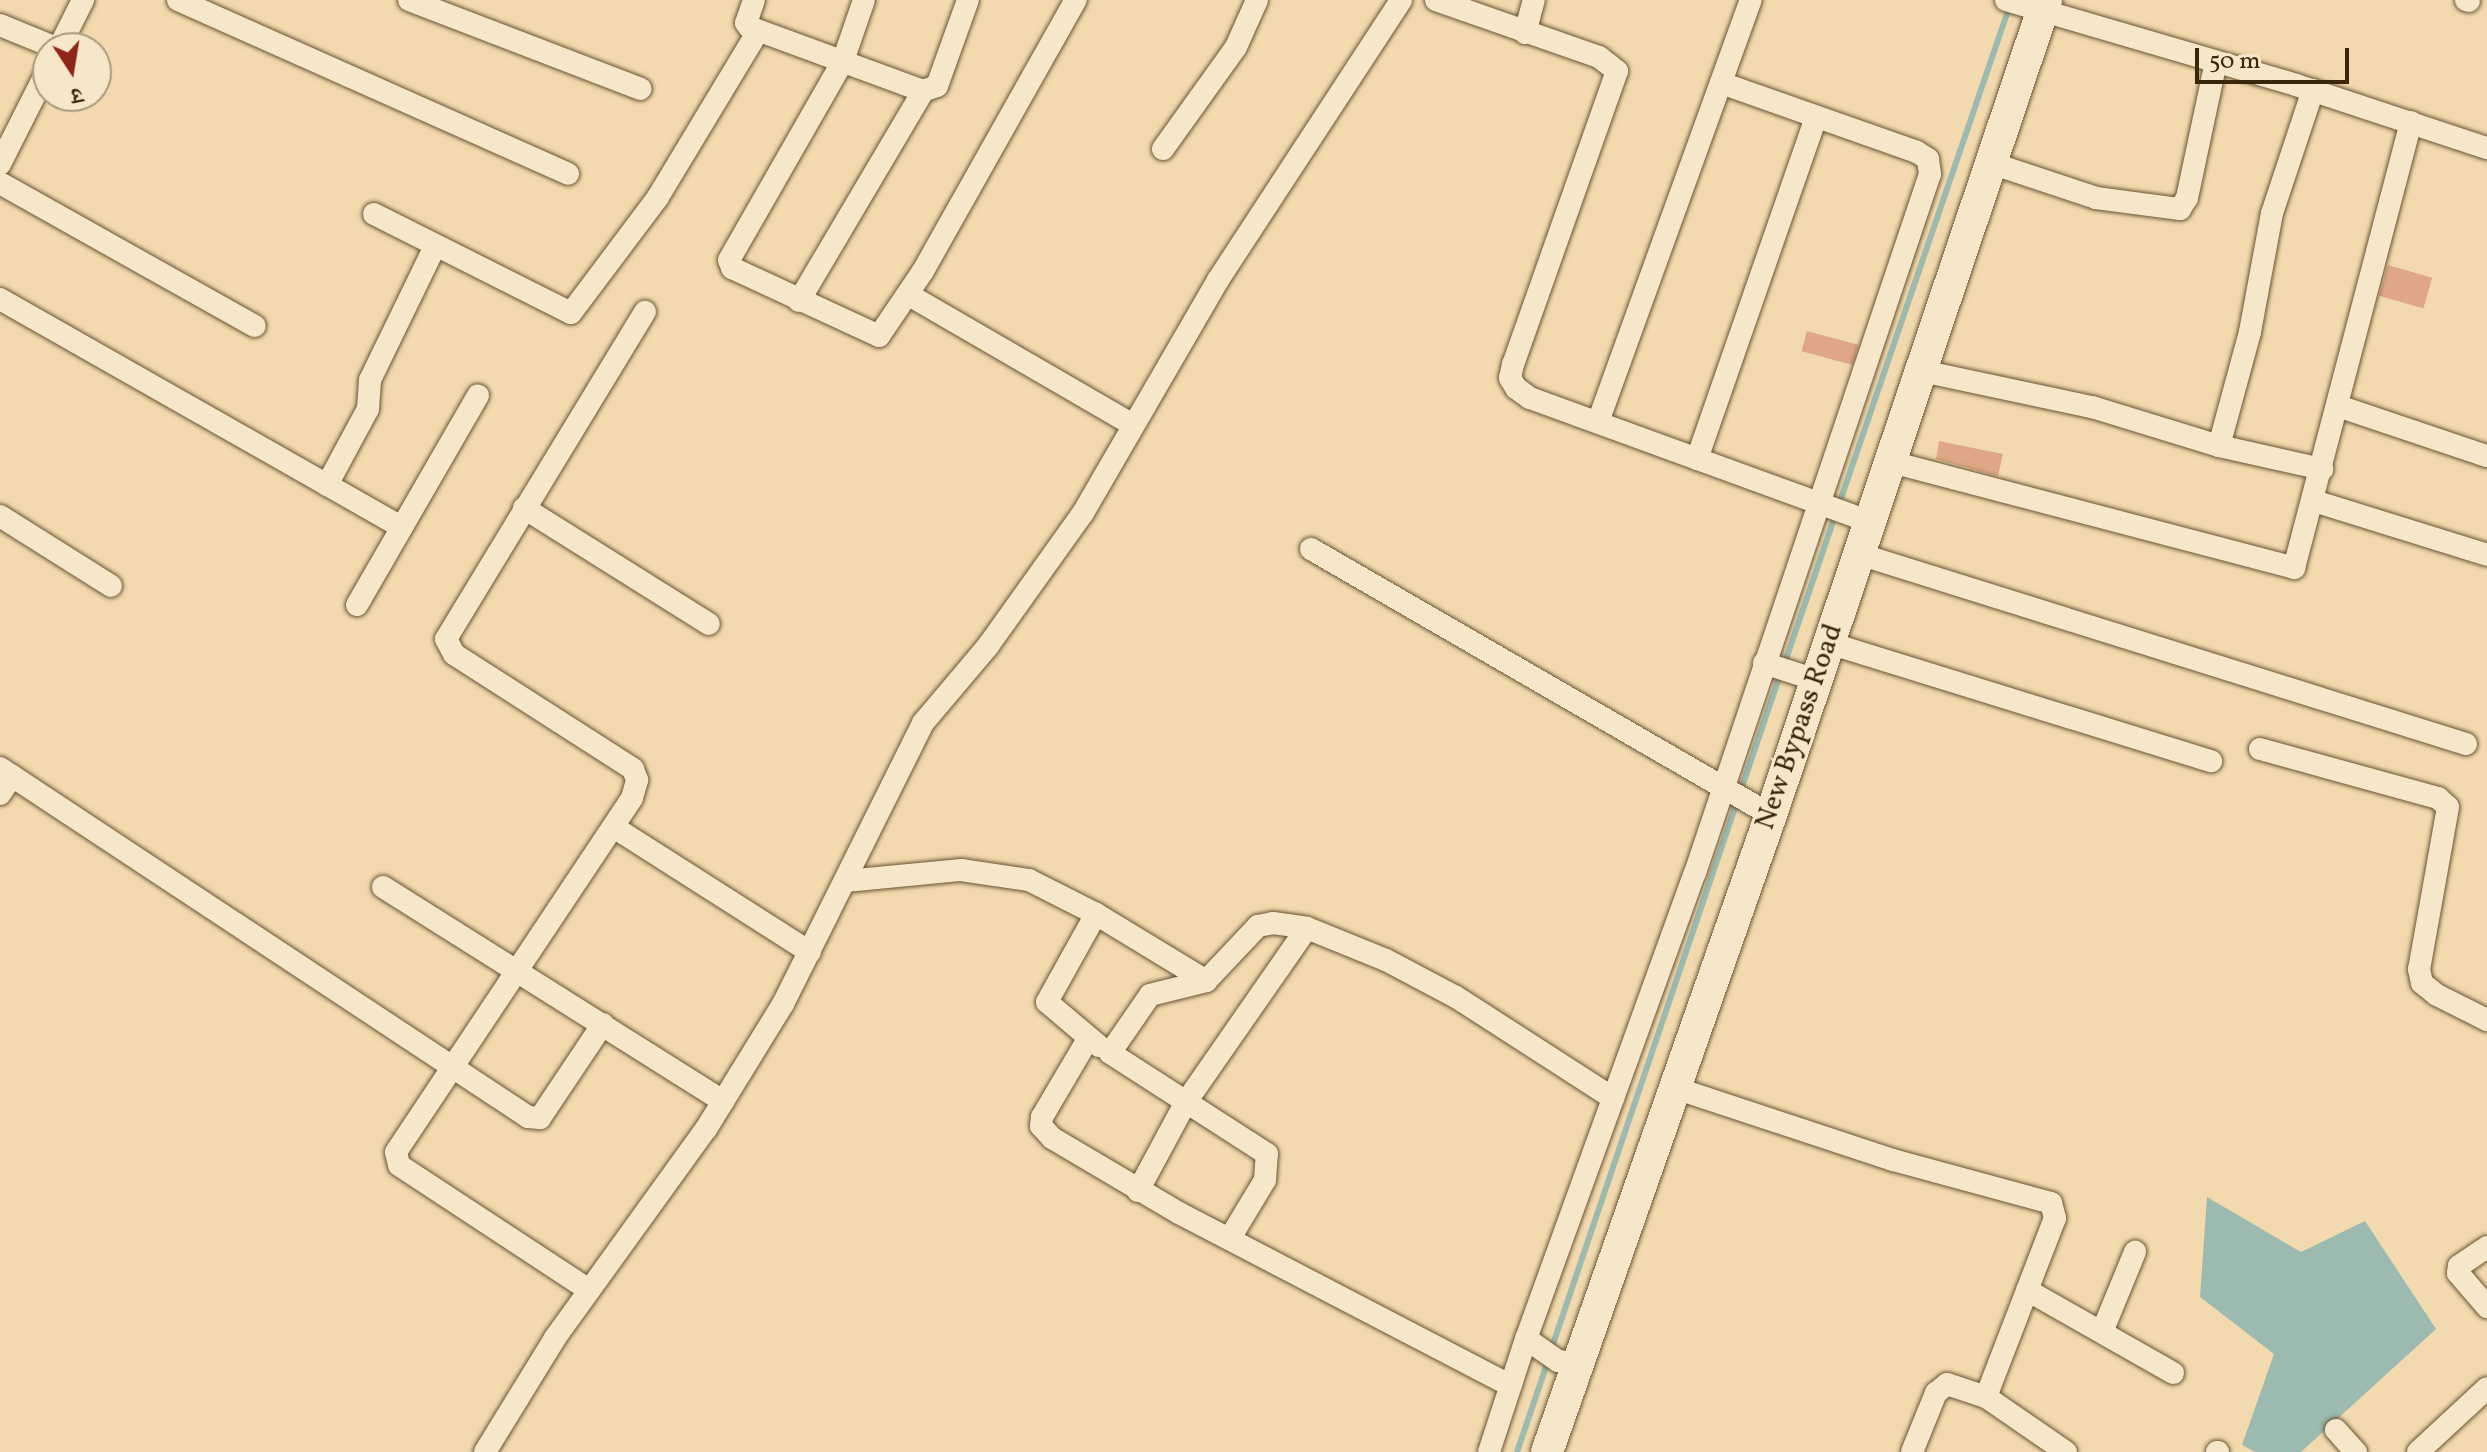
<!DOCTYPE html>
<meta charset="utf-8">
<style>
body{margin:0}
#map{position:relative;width:2487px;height:1452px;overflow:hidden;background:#f3daae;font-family:Vollkorn,"Noto Serif Devanagari",serif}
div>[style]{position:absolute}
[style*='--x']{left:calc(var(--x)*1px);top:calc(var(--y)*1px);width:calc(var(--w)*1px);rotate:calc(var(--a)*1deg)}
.water>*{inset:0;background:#9cbaaf}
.stream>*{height:6px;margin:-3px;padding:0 3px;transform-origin:3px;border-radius:3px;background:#9cbaaf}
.building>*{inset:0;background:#dfa786;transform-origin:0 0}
.roads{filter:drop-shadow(0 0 2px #685434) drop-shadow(0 0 2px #685434)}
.minor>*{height:22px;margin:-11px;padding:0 11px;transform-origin:11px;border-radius:11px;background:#f7e7ca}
.secondary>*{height:32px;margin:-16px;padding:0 16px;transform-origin:16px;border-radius:16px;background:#f7e7ca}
span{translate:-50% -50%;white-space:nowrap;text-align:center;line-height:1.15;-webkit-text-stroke:6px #f7e7ca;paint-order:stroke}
.street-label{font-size:28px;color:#3a270b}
.north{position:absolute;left:32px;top:32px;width:80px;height:80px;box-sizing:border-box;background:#f7e7ca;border:2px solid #ab9a7e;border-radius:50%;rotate:168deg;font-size:22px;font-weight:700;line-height:32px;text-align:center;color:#3a270b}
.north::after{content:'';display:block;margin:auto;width:28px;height:36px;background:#8f2418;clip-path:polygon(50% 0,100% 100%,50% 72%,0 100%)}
.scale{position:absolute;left:2195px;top:48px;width:154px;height:36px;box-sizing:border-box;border:4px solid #3a270b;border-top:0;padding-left:10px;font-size:24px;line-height:28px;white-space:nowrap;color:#3a270b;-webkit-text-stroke:6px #f7e7ca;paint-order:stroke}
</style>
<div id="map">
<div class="water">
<div style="clip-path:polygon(2207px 1197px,2301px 1252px,2365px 1221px,2436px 1329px,2301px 1452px,2255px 1452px,2242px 1445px,2274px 1354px,2200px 1297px)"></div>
</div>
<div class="stream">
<div style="--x:1784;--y:665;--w:698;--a:-71.1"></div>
<div style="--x:1551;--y:1350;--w:713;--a:-71.26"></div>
<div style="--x:1517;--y:1452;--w:96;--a:-71.2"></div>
</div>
<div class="building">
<div style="left:2388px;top:265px;width:46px;height:32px;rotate:16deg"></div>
<div style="left:1807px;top:331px;width:53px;height:21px;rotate:15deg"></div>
<div style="clip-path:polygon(1939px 441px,2003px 454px,1998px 476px,1936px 459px)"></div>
</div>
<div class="roads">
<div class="minor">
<div style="--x:178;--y:0;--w:427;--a:24"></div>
<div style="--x:409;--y:0;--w:248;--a:21"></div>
<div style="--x:754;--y:0;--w:24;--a:109"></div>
<div style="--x:746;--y:23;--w:5;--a:53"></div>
<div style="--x:749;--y:27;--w:185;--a:20.2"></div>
<div style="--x:923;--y:91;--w:15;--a:-20"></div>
<div style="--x:937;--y:86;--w:91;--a:-70.2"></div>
<div style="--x:864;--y:0;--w:65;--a:109"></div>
<div style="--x:843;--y:61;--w:229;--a:119.8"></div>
<div style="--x:729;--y:260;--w:9;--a:69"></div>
<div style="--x:732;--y:268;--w:162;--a:24.8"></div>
<div style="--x:879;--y:336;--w:78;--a:-55.9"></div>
<div style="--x:923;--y:271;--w:311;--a:-60.6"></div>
<div style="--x:1436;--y:0;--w:173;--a:19.3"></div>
<div style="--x:1599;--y:57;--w:23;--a:38"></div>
<div style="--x:1617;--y:71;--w:311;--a:109.5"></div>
<div style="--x:1513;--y:364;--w:14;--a:102"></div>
<div style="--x:1510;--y:378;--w:12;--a:59"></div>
<div style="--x:1516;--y:388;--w:17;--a:36"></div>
<div style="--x:1530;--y:398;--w:362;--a:20"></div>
<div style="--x:2006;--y:0;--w:302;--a:16.3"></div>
<div style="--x:2296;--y:85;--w:201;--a:18.3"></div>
<div style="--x:2466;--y:0;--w:3;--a:18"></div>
<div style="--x:0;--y:25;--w:61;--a:22.3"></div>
<div style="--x:1525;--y:33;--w:34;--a:-75"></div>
<div style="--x:59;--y:48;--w:54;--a:-63.4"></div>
<div style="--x:2313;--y:90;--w:130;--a:108.4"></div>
<div style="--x:2272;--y:213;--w:121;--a:100.5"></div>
<div style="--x:2250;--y:332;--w:118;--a:105.2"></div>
<div style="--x:2219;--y:446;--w:106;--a:12.6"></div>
<div style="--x:1163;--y:149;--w:125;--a:-54.4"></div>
<div style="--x:1236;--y:47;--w:51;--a:-65.9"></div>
<div style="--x:1991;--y:163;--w:111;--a:18.4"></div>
<div style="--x:2096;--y:198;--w:85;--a:7.5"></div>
<div style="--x:2180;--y:209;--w:13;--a:-58"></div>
<div style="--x:2187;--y:198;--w:139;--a:-78"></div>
<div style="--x:0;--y:164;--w:106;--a:-63.2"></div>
<div style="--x:0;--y:183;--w:292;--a:29.3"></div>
<div style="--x:374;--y:214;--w:220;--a:26.7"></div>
<div style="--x:571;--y:313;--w:145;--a:-53.1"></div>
<div style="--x:658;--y:197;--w:194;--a:-58.9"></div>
<div style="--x:909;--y:295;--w:259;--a:30.1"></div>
<div style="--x:0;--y:299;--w:462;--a:29.6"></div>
<div style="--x:799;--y:301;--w:244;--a:-59.4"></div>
<div style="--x:1922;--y:371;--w:174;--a:12"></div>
<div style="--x:2092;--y:407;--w:133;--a:17.1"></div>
<div style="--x:2338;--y:406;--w:157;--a:18.6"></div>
<div style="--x:1598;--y:422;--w:449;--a:-70.1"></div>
<div style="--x:1697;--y:459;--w:361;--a:-70.8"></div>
<div style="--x:1891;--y:462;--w:417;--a:14.7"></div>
<div style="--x:2294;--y:568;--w:461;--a:-75.3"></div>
<div style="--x:327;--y:485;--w:86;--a:-61.7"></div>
<div style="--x:368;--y:409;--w:29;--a:-86"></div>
<div style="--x:370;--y:380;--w:149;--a:-64.1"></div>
<div style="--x:2314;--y:501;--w:181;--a:17.3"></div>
<div style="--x:524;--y:508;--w:218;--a:32.1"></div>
<div style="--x:0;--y:516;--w:131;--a:32.2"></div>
<div style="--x:1311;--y:549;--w:531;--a:30.04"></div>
<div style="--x:1859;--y:554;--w:636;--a:17.38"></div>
<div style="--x:357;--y:605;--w:242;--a:-60"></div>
<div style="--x:1829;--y:643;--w:400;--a:17.2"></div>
<div style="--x:1764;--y:663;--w:55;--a:18.1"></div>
<div style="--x:2260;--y:749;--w:185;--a:15.4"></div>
<div style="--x:2438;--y:798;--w:13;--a:42"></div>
<div style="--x:2448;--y:807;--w:165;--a:100.1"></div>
<div style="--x:2419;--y:969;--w:14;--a:78"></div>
<div style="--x:2422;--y:983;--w:19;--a:39"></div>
<div style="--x:2437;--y:995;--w:56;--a:26.6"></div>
<div style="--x:0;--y:768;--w:633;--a:33.46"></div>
<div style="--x:528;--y:1117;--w:12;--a:5"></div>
<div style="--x:540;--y:1118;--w:113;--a:-56.2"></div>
<div style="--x:0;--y:794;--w:22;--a:-56"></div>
<div style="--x:615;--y:828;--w:231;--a:32.5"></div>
<div style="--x:846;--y:881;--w:116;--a:-5.5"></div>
<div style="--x:961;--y:870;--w:69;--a:8.4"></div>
<div style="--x:1029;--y:880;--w:75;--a:26.9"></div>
<div style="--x:383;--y:887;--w:402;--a:32.2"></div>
<div style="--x:1088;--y:1039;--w:91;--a:120.5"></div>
<div style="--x:1042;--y:1117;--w:9;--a:96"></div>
<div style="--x:1041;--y:1126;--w:16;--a:47"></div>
<div style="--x:1052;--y:1138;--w:147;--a:30.6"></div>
<div style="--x:1179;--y:1213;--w:374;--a:27.5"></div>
<div style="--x:1099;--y:1046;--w:68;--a:-139.8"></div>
<div style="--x:1047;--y:1002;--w:101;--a:-60.9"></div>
<div style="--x:1096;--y:914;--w:129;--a:31.3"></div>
<div style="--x:1675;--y:1088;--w:230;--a:18.3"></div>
<div style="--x:1893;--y:1160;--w:164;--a:15.2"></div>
<div style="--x:2051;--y:1203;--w:16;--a:75"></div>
<div style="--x:2055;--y:1218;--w:192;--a:111.1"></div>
<div style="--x:1138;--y:1191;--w:101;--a:-61.7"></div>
<div style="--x:1186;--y:1102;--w:212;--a:-55.2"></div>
<div style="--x:1230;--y:1238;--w:68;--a:-58.9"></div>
<div style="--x:1265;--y:1180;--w:26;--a:-86"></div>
<div style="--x:1267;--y:1154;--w:187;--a:-147.2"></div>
<div style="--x:1110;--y:1053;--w:70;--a:-55.4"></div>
<div style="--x:1150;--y:995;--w:58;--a:-14"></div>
<div style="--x:1206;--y:981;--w:76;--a:-46.6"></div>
<div style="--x:1258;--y:926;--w:15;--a:-11"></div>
<div style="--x:1273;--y:923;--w:34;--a:8"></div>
<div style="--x:1307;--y:928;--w:85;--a:22.1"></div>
<div style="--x:1386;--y:960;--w:79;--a:27.9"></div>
<div style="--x:1456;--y:997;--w:187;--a:32.8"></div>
<div style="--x:2487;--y:1247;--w:34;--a:146"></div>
<div style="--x:2459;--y:1266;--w:7;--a:98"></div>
<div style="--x:2458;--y:1273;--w:45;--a:49.5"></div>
<div style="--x:589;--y:1290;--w:227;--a:-146.7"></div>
<div style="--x:399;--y:1165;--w:13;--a:-103"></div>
<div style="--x:396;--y:1152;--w:425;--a:-56.3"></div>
<div style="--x:632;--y:798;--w:19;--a:-74"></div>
<div style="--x:637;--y:780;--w:12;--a:-110"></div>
<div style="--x:633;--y:769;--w:213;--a:-147.3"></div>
<div style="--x:454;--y:654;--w:17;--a:-118"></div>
<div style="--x:446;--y:639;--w:383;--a:-58.7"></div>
<div style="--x:2027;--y:1290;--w:168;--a:29.6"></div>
<div style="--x:2102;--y:1332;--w:87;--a:-67.6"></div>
<div style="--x:1577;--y:1363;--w:19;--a:-174"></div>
<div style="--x:1558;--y:1361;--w:39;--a:-145"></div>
<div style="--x:1526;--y:1339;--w:496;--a:-70.1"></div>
<div style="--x:1695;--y:873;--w:737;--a:-71.42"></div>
<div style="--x:1930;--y:174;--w:15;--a:-98"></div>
<div style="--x:1928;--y:159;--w:13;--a:-148"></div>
<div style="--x:1917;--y:152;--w:208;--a:-160.6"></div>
<div style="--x:2336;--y:1430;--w:30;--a:48"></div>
<div style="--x:485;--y:1452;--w:134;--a:-58.4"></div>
<div style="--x:555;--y:1338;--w:258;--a:-54.2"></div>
<div style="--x:706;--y:1129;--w:147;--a:-58.4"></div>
<div style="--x:783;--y:1004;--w:314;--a:-63.5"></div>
<div style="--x:923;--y:723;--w:101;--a:-49.8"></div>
<div style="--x:988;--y:646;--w:163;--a:-54.5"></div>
<div style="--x:1083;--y:513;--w:269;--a:-59.9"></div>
<div style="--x:1218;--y:280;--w:334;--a:-56.8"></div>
<div style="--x:1489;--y:1452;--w:119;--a:-71.9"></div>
<div style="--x:1912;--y:1452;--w:64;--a:-67.9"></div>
<div style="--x:1936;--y:1393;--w:14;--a:-39"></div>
<div style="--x:1947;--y:1384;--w:41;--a:18.4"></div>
<div style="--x:1986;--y:1397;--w:97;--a:34.5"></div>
<div style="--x:2217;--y:1452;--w:1;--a:0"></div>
<div style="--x:2418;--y:1452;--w:94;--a:-42.8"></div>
</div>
<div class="secondary">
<div style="--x:1547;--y:1452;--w:675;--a:-70.63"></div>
<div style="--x:1771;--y:815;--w:860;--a:-71.35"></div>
</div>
</div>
<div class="street-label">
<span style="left:1800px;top:727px;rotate:-71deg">New Bypass Road</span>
</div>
<div class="north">उ</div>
<div class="scale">50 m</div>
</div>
